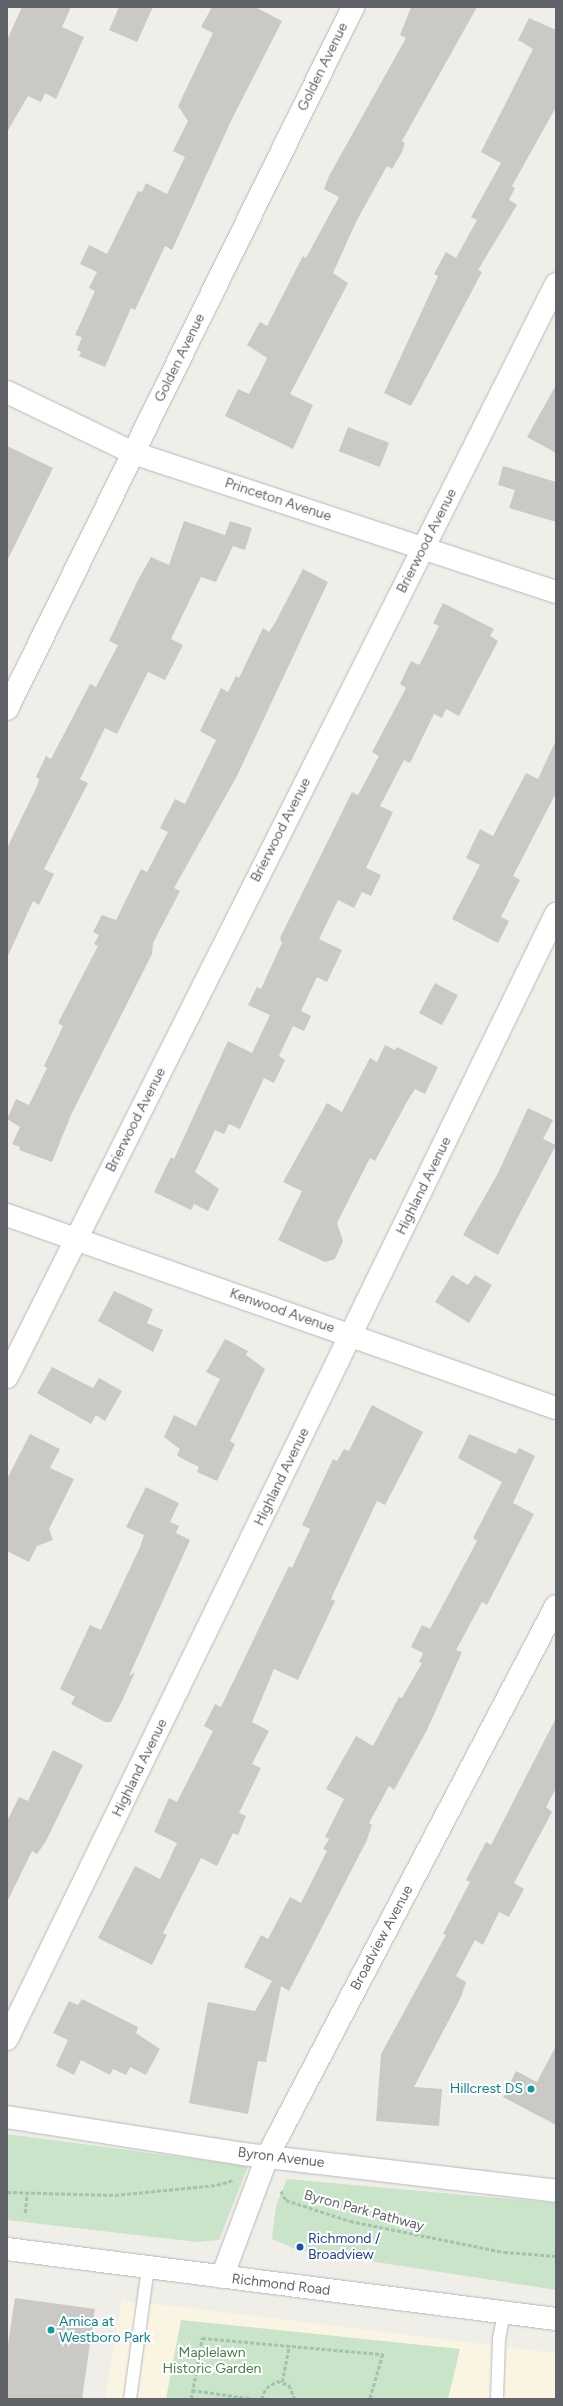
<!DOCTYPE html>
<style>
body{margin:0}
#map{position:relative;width:563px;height:2406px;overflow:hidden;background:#f0eee9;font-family:Figtree,sans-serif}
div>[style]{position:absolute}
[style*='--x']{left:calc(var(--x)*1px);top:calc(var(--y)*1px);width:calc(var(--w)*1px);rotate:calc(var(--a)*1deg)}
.commercial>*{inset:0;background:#faf5e3}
.green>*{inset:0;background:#c9e4c9}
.building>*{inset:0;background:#cbc9c5;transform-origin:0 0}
.path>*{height:2.5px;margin-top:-1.25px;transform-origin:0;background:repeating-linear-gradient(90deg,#a2c4ac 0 4px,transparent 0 6px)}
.roads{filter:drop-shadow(0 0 1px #b5b8bb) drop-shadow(0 0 1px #b5b8bb)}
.service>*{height:12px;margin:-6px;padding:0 6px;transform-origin:6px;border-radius:6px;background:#fff}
.minor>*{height:22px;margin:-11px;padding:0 11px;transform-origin:11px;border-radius:11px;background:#fff}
.tertiary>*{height:22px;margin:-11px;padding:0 11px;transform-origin:11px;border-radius:11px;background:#fff}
.secondary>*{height:22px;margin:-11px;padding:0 11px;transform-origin:11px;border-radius:11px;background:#fff}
.dots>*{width:11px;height:11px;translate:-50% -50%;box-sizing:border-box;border:2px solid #fff;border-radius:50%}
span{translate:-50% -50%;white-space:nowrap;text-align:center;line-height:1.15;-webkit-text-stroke:4px #fff;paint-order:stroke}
.street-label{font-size:14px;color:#606367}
.culture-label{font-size:14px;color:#0d838f}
.right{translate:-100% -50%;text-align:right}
.left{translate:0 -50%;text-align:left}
.transit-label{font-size:14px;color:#164399}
.park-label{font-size:14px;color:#428444}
.frame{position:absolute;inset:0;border:8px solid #606367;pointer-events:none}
</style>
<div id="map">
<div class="commercial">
<div style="clip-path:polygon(122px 2300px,556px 2353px,556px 2399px,105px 2399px)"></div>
</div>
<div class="green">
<div style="clip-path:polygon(7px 2134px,248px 2166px,219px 2240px,197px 2242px,7px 2220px)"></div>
<div style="clip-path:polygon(287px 2179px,556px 2203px,556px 2290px,298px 2250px,272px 2239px,276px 2206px)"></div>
<div style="clip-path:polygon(181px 2320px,460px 2349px,448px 2399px,166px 2399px)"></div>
</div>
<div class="building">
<div style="clip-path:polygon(22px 7px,71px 7px,62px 27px,84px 37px,56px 99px,45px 93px,41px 102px,28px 96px,7px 132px,7px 40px)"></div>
<div style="clip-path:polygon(119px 7px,153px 7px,137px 42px,109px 30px)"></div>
<div style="clip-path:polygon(212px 7px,255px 7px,282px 21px,232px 119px,172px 250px,165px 246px,135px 310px,131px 308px,105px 367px,79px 356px,81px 352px,77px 350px,82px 337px,75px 335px,95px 291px,89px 288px,97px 272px,80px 264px,89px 245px,107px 254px,138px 191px,142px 192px,146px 183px,167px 194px,185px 157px,173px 151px,188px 121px,178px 106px,213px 33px,201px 27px)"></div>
<div style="clip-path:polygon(411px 7px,477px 7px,402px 141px,405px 143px,402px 152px,392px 169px,387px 166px,357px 220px,333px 273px,348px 283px,290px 394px,313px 405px,293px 449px,225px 416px,238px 389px,249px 394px,259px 375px,267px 358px,247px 345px,260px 322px,267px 326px,303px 256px,306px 258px,339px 197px,324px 189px,329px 176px,406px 38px,400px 35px)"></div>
<div style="clip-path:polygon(529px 18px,556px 30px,556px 107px,512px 186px,515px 188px,509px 200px,517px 205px,478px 270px,482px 272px,411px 406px,384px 393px,438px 276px,434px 274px,446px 252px,456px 258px,477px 220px,471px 217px,501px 163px,481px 152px,533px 49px,518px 40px)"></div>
<div style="clip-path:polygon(556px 385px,556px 453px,527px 437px)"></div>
<div style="left:348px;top:427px;width:44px;height:26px;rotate:21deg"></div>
<div style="clip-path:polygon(7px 446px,53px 468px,7px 561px)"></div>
<div style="clip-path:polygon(503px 466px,556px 482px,556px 522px,509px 508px,515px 490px,498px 485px)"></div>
<div style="clip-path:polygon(184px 521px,225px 535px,230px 521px,252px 528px,245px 550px,233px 546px,216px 582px,201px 577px,171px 639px,183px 645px,165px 680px,148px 672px,117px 734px,105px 728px,80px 779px,88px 783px,44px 869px,54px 874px,39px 905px,33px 901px,7px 958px,7px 848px,38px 784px,39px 779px,36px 777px,46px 756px,51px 759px,90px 684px,96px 687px,118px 645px,109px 641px,138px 580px,151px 557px,169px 565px)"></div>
<div style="clip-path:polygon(303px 569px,328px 582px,237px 776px,174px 888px,180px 891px,153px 943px,152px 954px,71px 1115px,52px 1162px,19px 1150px,20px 1147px,12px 1144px,20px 1127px,7px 1119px,16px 1099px,29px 1105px,47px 1068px,44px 1066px,63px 1026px,58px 1023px,98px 946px,94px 944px,99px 935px,93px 932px,102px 915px,116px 920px,141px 869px,147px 872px,168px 832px,160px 828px,175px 799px,185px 804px,216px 740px,200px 731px,221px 688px,228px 692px,236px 676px,239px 678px,263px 628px,269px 632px,275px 623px)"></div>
<div style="clip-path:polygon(443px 603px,494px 629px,490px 636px,498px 641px,459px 716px,446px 709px,442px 718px,434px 714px,410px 763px,404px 760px,380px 806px,393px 812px,366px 868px,381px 875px,371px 896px,362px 892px,354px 908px,338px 900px,319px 939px,342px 950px,327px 982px,317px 977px,301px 1011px,311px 1016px,304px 1031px,293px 1026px,279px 1056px,285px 1060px,274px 1083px,264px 1078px,240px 1129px,229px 1124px,224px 1134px,215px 1130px,195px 1172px,219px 1189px,208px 1211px,194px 1204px,191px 1210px,154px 1192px,171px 1157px,174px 1159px,228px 1041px,252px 1053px,270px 1015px,248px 1005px,257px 987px,261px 989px,282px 943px,280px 938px,352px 792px,358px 795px,379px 756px,372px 752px,406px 688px,400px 684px,411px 661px,419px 665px,421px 662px,439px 626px,433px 623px)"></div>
<div style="clip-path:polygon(556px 740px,556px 793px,513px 876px,520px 880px,501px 917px,509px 921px,498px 943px,452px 919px,480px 865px,466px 858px,480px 829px,493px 836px,526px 773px,538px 779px)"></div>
<div style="left:435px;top:983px;width:26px;height:34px;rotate:28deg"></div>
<div style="clip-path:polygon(385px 1045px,395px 1050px,397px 1047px,438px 1067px,425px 1094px,415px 1089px,408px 1100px,375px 1161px,370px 1158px,337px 1223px,343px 1241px,335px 1259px,325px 1262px,278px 1240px,302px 1191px,283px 1182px,327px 1103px,342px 1112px,370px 1058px,377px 1062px)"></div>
<div style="clip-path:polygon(528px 1108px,553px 1120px,543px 1139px,556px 1145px,498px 1255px,463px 1235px,497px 1175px)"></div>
<div style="clip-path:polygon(452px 1275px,468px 1285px,475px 1275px,492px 1285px,469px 1323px,435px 1302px)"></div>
<div style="clip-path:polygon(114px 1291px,153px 1309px,147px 1323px,163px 1330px,153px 1352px,98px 1321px)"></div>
<div style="clip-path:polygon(225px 1339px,248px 1351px,246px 1355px,265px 1369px,230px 1441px,235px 1444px,217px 1481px,197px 1472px,199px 1467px,181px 1458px,177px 1455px,180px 1449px,164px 1437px,174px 1415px,196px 1426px,220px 1379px,206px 1372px)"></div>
<div style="clip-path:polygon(52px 1367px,93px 1388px,99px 1378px,122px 1391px,105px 1421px,96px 1415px,91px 1424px,37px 1393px)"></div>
<div style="clip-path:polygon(372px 1405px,423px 1432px,385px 1505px,377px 1501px,335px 1590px,331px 1599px,335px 1601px,298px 1680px,274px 1669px,252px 1722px,269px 1731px,252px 1764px,261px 1768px,239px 1813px,246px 1816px,238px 1835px,233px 1833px,217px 1866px,201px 1858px,163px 1933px,167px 1935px,152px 1965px,98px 1938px,135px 1866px,160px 1879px,177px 1843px,154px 1832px,169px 1798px,177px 1802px,213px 1731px,204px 1726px,215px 1704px,221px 1707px,289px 1566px,292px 1568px,310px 1529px,302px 1525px,333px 1459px,337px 1461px,344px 1449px,349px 1451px)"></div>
<div style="clip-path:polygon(30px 1434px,60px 1449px,50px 1468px,74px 1479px,49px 1529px,53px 1540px,37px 1546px,29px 1562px,7px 1551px,7px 1479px)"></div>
<div style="clip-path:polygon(469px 1434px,516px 1454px,519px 1448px,535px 1456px,513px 1503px,534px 1514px,487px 1605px,482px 1602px,456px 1650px,462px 1652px,427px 1730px,394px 1790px,389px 1786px,369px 1823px,372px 1825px,366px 1842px,289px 1991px,281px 1986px,266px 2062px,258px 2061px,248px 2114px,189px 2103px,208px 2002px,255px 2011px,272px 1981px,244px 1967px,261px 1935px,268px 1939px,290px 1897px,301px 1903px,327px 1851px,323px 1849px,329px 1839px,325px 1837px,344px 1799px,326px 1789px,356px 1736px,373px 1746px,399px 1697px,402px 1698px,422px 1663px,419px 1662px,423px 1653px,411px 1647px,422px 1625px,430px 1629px,477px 1541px,473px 1538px,502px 1482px,458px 1458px)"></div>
<div style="clip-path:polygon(146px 1487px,179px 1503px,170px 1522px,179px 1526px,176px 1533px,190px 1540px,129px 1676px,135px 1672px,122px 1701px,111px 1722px,105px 1722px,71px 1704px,75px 1697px,60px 1689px,90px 1625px,101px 1630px,140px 1547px,144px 1535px,126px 1527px)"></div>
<div style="clip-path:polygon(556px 1718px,556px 1788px,546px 1807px,552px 1812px,514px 1883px,524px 1889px,509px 1917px,499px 1912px,483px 1945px,475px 1940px,456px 1976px,466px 1982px,461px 1997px,414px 2087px,442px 2089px,439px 2126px,376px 2121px,381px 2054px,446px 1935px,443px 1934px,470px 1882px,466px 1880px,486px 1842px,491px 1845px)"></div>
<div style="clip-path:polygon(53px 1750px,83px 1765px,46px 1841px,37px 1854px,32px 1851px,7px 1902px,7px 1821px,19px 1797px,28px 1801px)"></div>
<div style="clip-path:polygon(82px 1999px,138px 2027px,136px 2033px,160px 2049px,146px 2075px,130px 2067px,126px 2075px,113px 2069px,110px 2075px,81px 2060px,74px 2075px,56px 2066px,68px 2040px,53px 2033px,69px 2001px,78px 2005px)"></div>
<div style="clip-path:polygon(556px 2046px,556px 2125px,503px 2097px,516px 2071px,537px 2082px)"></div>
<div style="clip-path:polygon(15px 2298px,95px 2309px,82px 2399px,7px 2399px,7px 2351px)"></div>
</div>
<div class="path">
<div style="--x:281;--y:2191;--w:10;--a:61"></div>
<div style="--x:286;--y:2200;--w:67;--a:18.2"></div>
<div style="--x:350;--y:2221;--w:157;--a:11.4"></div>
<div style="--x:504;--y:2252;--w:52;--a:4.4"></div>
<div style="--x:7;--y:2192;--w:108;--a:1.6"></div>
<div style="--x:115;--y:2195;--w:102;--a:-5.6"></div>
<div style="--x:217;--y:2185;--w:17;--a:-17"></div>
<div style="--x:25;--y:2213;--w:19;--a:-84"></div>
<div style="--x:282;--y:2382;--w:37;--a:-79"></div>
<div style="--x:192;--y:2390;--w:63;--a:8.3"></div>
<div style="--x:191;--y:2399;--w:62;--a:-79.8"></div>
<div style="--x:202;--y:2338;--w:182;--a:5.1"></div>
<div style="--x:383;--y:2354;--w:47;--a:106.1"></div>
<div style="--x:261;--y:2399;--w:12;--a:-66"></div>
<div style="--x:266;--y:2388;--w:13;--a:-32"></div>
<div style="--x:277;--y:2381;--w:13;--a:18"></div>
<div style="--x:289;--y:2385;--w:15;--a:67"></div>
</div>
<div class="roads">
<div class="service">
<div style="--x:130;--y:2399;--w:132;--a:-82.2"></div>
<div style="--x:497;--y:2399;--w:60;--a:-88.1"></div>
<div style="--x:499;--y:2339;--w:26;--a:-79"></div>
</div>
<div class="minor">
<div style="--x:7;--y:392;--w:140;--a:25.8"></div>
<div style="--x:133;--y:453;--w:445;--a:18.2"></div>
<div style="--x:7;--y:709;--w:783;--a:-63.76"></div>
<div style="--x:7;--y:1215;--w:582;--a:19.37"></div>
<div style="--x:7;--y:1377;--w:1223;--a:-63.33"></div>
<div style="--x:7;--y:2039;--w:1252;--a:-63.99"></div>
</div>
<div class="tertiary">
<div style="--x:7;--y:2117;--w:239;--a:8.9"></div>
<div style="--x:243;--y:2154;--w:315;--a:6.7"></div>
<div style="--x:222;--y:2277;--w:128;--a:-69.4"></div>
<div style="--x:267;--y:2157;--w:622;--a:-62.32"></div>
</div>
<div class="secondary">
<div style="--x:7;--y:2249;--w:553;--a:7.27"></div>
</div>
</div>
<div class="dots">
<div style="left:531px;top:2089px;background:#0f9aa8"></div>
<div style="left:300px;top:2247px;background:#1a4fb4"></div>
<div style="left:51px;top:2330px;background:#0f9aa8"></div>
</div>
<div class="street-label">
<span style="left:323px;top:67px;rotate:-64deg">Golden Avenue</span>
<span style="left:180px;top:358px;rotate:-64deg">Golden Avenue</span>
<span style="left:278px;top:500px;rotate:18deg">Princeton Avenue</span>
<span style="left:427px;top:541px;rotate:-63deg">Brierwood Avenue</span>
<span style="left:281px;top:830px;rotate:-63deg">Brierwood Avenue</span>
<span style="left:136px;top:1120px;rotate:-63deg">Brierwood Avenue</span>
<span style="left:424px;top:1186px;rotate:-64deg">Highland Avenue</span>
<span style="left:282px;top:1311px;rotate:19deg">Kenwood Avenue</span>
<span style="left:282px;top:1477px;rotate:-64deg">Highland Avenue</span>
<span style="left:140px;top:1768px;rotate:-64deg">Highland Avenue</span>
<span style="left:382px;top:1938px;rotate:-62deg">Broadview Avenue</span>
<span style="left:281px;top:2158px;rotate:7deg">Byron Avenue</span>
<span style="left:364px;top:2211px;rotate:15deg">Byron Park Pathway</span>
<span style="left:281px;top:2285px;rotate:7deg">Richmond Road</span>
</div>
<div class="culture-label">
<span class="right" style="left:523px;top:2089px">Hillcrest DS</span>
<span class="left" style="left:59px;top:2330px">Amica at<br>Westboro Park</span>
</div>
<div class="transit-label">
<span class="left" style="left:308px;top:2247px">Richmond /<br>Broadview</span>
</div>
<div class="park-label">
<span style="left:212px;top:2361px">Maplelawn<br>Historic Garden</span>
</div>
<div class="frame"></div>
</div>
